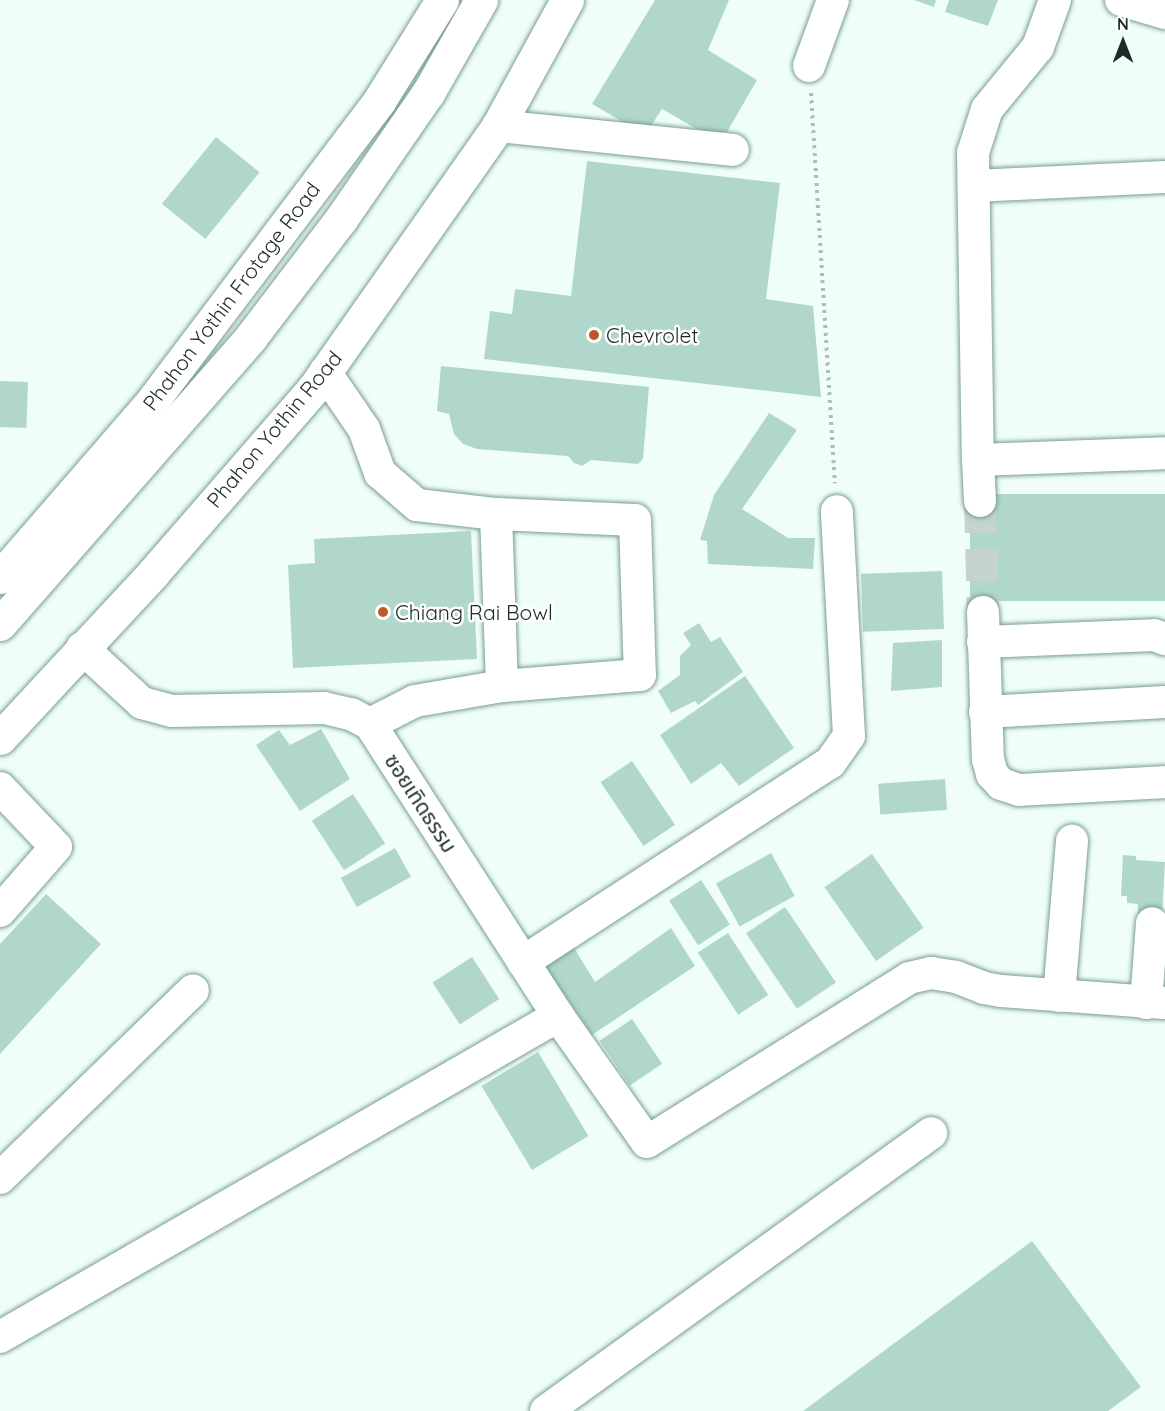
<!DOCTYPE html>
<meta charset="utf-8">
<style>
body{margin:0}
#map{position:relative;width:1165px;height:1411px;overflow:hidden;background:#effefa;font-family:Quicksand,"Noto Sans Thai",sans-serif}
div>[style]{position:absolute}
[style*='--x']{left:calc(var(--x)*1px);top:calc(var(--y)*1px);width:calc(var(--w)*1px);rotate:calc(var(--a)*1deg)}
.building>*{inset:0;background:#b1d7cd;transform-origin:0 0}
.minor-tunnel>*{height:32px;margin-top:-16px;transform-origin:0;background:repeating-linear-gradient(90deg,#c5d4d0 0 32px,transparent 0 48px)}
.path>*{height:4px;margin-top:-2px;transform-origin:0;background:repeating-linear-gradient(90deg,#aebdb9 0 3px,transparent 0 7.5px)}
.roads{filter:drop-shadow(0 0 2px #799d94) drop-shadow(0 0 2px #799d94)}
.minor>*{height:32px;margin:-16px;padding:0 16px;transform-origin:16px;border-radius:16px;background:#fff}
.major>*{height:33px;margin:-16.5px;padding:0 16.5px;transform-origin:16.5px;border-radius:16.5px;background:#fff}
.dots>*{width:16px;height:16px;translate:-50% -50%;box-sizing:border-box;border:3px solid #fff;border-radius:50%}
span{translate:-50% -50%;white-space:nowrap;text-align:center;line-height:1.15;-webkit-text-stroke:5px #fff;paint-order:stroke}
.street-label{font-size:21px;color:#1d2b28}
.poi-label{font-size:21px;color:#1d2b28}
.left{translate:0 -50%;text-align:left}
.north{position:absolute;left:1093px;top:12px;width:60px;height:60px;-webkit-text-stroke:4px #fff;paint-order:stroke;rotate:0deg;font-size:16px;font-weight:700;line-height:24px;text-align:center;color:#1d2b28}
.north::after{content:'';display:block;margin:auto;width:21px;height:27px;background:#1d2b28;clip-path:polygon(50% 0,100% 100%,50% 72%,0 100%)}
</style>
<div id="map">
<div class="building">
<div style="clip-path:polygon(655px 0,729px 0,708px 50px,757px 80px,727px 132px,702px 132px,662px 109px,645px 135px,592px 104px)"></div>
<div style="clip-path:polygon(914px 0,936px 0,934px 7px)"></div>
<div style="clip-path:polygon(949px 0,998px 0,988px 26px,945px 12px)"></div>
<div style="left:216px;top:137px;width:56px;height:86px;rotate:39deg"></div>
<div style="clip-path:polygon(587px 161px,780px 183px,766px 299px,813px 306px,821px 397px,484px 359px,490px 311px,512px 314px,515px 289px,571px 296px)"></div>
<div style="clip-path:polygon(441px 366px,649px 387px,643px 459px,638px 464px,591px 460px,582px 466px,574px 463px,568px 456px,477px 449px,463px 444px,454px 434px,449px 414px,437px 411px)"></div>
<div style="left:0;top:381px;width:28px;height:46px;rotate:2deg"></div>
<div style="clip-path:polygon(769px 413px,797px 430px,742px 509px,788px 538px,815px 538px,813px 569px,708px 564px,707px 541px,700px 540px,714px 495px)"></div>
<div style="left:1165px;top:494px;width:107px;height:195px;rotate:90deg"></div>
<div style="clip-path:polygon(471px 531px,477px 659px,293px 668px,288px 565px,315px 563px,314px 539px)"></div>
<div style="left:942px;top:571px;width:58px;height:81px;rotate:88deg"></div>
<div style="clip-path:polygon(699px 623px,711px 642px,720px 637px,743px 672px,698px 705px,695px 701px,671px 713px,658px 691px,680px 675px,680px 656px,691px 645px,683px 633px)"></div>
<div style="clip-path:polygon(942px 640px,942px 687px,891px 691px,893px 643px)"></div>
<div style="clip-path:polygon(745px 676px,794px 748px,739px 786px,721px 763px,691px 784px,660px 735px)"></div>
<div style="clip-path:polygon(321px 729px,350px 779px,300px 811px,256px 745px,279px 730px,290px 745px)"></div>
<div style="left:632px;top:761px;width:77px;height:38px;rotate:56deg"></div>
<div style="left:945px;top:779px;width:31px;height:67px;rotate:86deg"></div>
<div style="left:353px;top:794px;width:59px;height:49px;rotate:57deg"></div>
<div style="left:395px;top:848px;width:33px;height:62px;rotate:61deg"></div>
<div style="left:771px;top:853px;width:49px;height:63px;rotate:61deg"></div>
<div style="left:872px;top:854px;width:90px;height:58px;rotate:55deg"></div>
<div style="clip-path:polygon(1123px 855px,1136px 856px,1136px 860px,1165px 862px,1162px 915px,1138px 914px,1138px 904px,1127px 903px,1127px 896px,1121px 896px)"></div>
<div style="left:701px;top:880px;width:53px;height:38px;rotate:57deg"></div>
<div style="clip-path:polygon(46px 894px,101px 944px,0 1054px,0 944px)"></div>
<div style="left:785px;top:907px;width:91px;height:47px;rotate:56deg"></div>
<div style="clip-path:polygon(671px 928px,695px 966px,592px 1035px,543px 963px,571px 943px,595px 982px)"></div>
<div style="left:728px;top:933px;width:74px;height:36px;rotate:57deg"></div>
<div style="left:472px;top:957px;width:50px;height:47px;rotate:57deg"></div>
<div style="left:632px;top:1019px;width:54px;height:39px;rotate:56deg"></div>
<div style="left:538px;top:1052px;width:98px;height:66px;rotate:59deg"></div>
<div style="clip-path:polygon(1032px 1241px,1141px 1387px,1108px 1411px,803px 1411px)"></div>
</div>
<div class="minor-tunnel">
<div style="--x:980;--y:501;--w:111;--a:88.5"></div>
</div>
<div class="path">
<div style="--x:811;--y:93;--w:391;--a:86.5"></div>
</div>
<div class="roads">
<div class="minor">
<div style="--x:1055;--y:0;--w:50;--a:109.9"></div>
<div style="--x:1038;--y:47;--w:80;--a:129.4"></div>
<div style="--x:987;--y:109;--w:46;--a:107.7"></div>
<div style="--x:973;--y:153;--w:307;--a:89.1"></div>
<div style="--x:978;--y:460;--w:187;--a:-2.1"></div>
<div style="--x:1121;--y:0;--w:46;--a:16.5"></div>
<div style="--x:809;--y:66;--w:70;--a:-70"></div>
<div style="--x:498;--y:126;--w:236;--a:5.8"></div>
<div style="--x:974;--y:186;--w:191;--a:-2.7"></div>
<div style="--x:325;--y:372;--w:69;--a:55.6"></div>
<div style="--x:364;--y:429;--w:47;--a:70"></div>
<div style="--x:380;--y:473;--w:49;--a:40.9"></div>
<div style="--x:417;--y:505;--w:80;--a:6.5"></div>
<div style="--x:496;--y:514;--w:139;--a:2.5"></div>
<div style="--x:635;--y:520;--w:155;--a:88.2"></div>
<div style="--x:640;--y:675;--w:138;--a:175.4"></div>
<div style="--x:502;--y:686;--w:88;--a:170.2"></div>
<div style="--x:415;--y:701;--w:51;--a:152.9"></div>
<div style="--x:978;--y:460;--w:41;--a:87.2"></div>
<div style="--x:496;--y:514;--w:172;--a:88"></div>
<div style="--x:983;--y:612;--w:147;--a:88.1"></div>
<div style="--x:988;--y:759;--w:16;--a:75"></div>
<div style="--x:992;--y:774;--w:13;--a:48"></div>
<div style="--x:1001;--y:784;--w:19;--a:18"></div>
<div style="--x:1019;--y:790;--w:146;--a:-3.1"></div>
<div style="--x:983;--y:642;--w:171;--a:-2.3"></div>
<div style="--x:1154;--y:635;--w:12;--a:20"></div>
<div style="--x:82;--y:648;--w:81;--a:42.5"></div>
<div style="--x:142;--y:703;--w:31;--a:15"></div>
<div style="--x:172;--y:711;--w:152;--a:-1.1"></div>
<div style="--x:324;--y:708;--w:28;--a:13"></div>
<div style="--x:351;--y:714;--w:21;--a:28"></div>
<div style="--x:370;--y:724;--w:347;--a:57.2"></div>
<div style="--x:558;--y:1016;--w:154;--a:54.8"></div>
<div style="--x:647;--y:1142;--w:309;--a:-32"></div>
<div style="--x:909;--y:978;--w:23;--a:-13"></div>
<div style="--x:931;--y:973;--w:25;--a:9"></div>
<div style="--x:956;--y:977;--w:30;--a:21"></div>
<div style="--x:984;--y:988;--w:17;--a:10"></div>
<div style="--x:1001;--y:991;--w:164;--a:4.2"></div>
<div style="--x:985;--y:712;--w:180;--a:-3.2"></div>
<div style="--x:0;--y:788;--w:81;--a:46.5"></div>
<div style="--x:56;--y:847;--w:85;--a:131.2"></div>
<div style="--x:523;--y:962;--w:366;--a:-33"></div>
<div style="--x:830;--y:763;--w:33;--a:-55"></div>
<div style="--x:849;--y:736;--w:225;--a:-93.1"></div>
<div style="--x:1059;--y:996;--w:156;--a:-85.2"></div>
<div style="--x:1146;--y:1003;--w:80;--a:-85.7"></div>
<div style="--x:0;--y:1178;--w:269;--a:-44.2"></div>
<div style="--x:0;--y:1337;--w:644;--a:-29.91"></div>
<div style="--x:546;--y:1411;--w:475;--a:-35.8"></div>
</div>
<div class="major">
<div style="--x:0;--y:577;--w:229;--a:-49.1"></div>
<div style="--x:150;--y:404;--w:380;--a:-52.9"></div>
<div style="--x:379;--y:101;--w:119;--a:-58"></div>
<div style="--x:0;--y:624;--w:381;--a:-48.8"></div>
<div style="--x:251;--y:337;--w:148;--a:-52.7"></div>
<div style="--x:341;--y:219;--w:153;--a:-55.4"></div>
<div style="--x:428;--y:93;--w:107;--a:-60.3"></div>
<div style="--x:0;--y:738;--w:226;--a:-47.1"></div>
<div style="--x:154;--y:572;--w:244;--a:-49"></div>
<div style="--x:314;--y:388;--w:320;--a:-54.9"></div>
<div style="--x:498;--y:126;--w:144;--a:-61.3"></div>
</div>
</div>
<div class="dots">
<div style="left:594px;top:335px;background:#bd5827"></div>
<div style="left:383px;top:612px;background:#bd5827"></div>
</div>
<div class="street-label">
<span style="left:231px;top:296px;rotate:-53deg">Phahon Yothin Frotage Road</span>
<span style="left:274px;top:429px;rotate:-50deg">Phahon Yothin Road</span>
<span style="left:421px;top:803px;rotate:57deg">ซอยเทิดธรรม</span>
</div>
<div class="poi-label">
<span class="left" style="left:606px;top:335px">Chevrolet</span>
<span class="left" style="left:395px;top:612px">Chiang Rai Bowl</span>
</div>
<div class="north">N</div>
</div>
